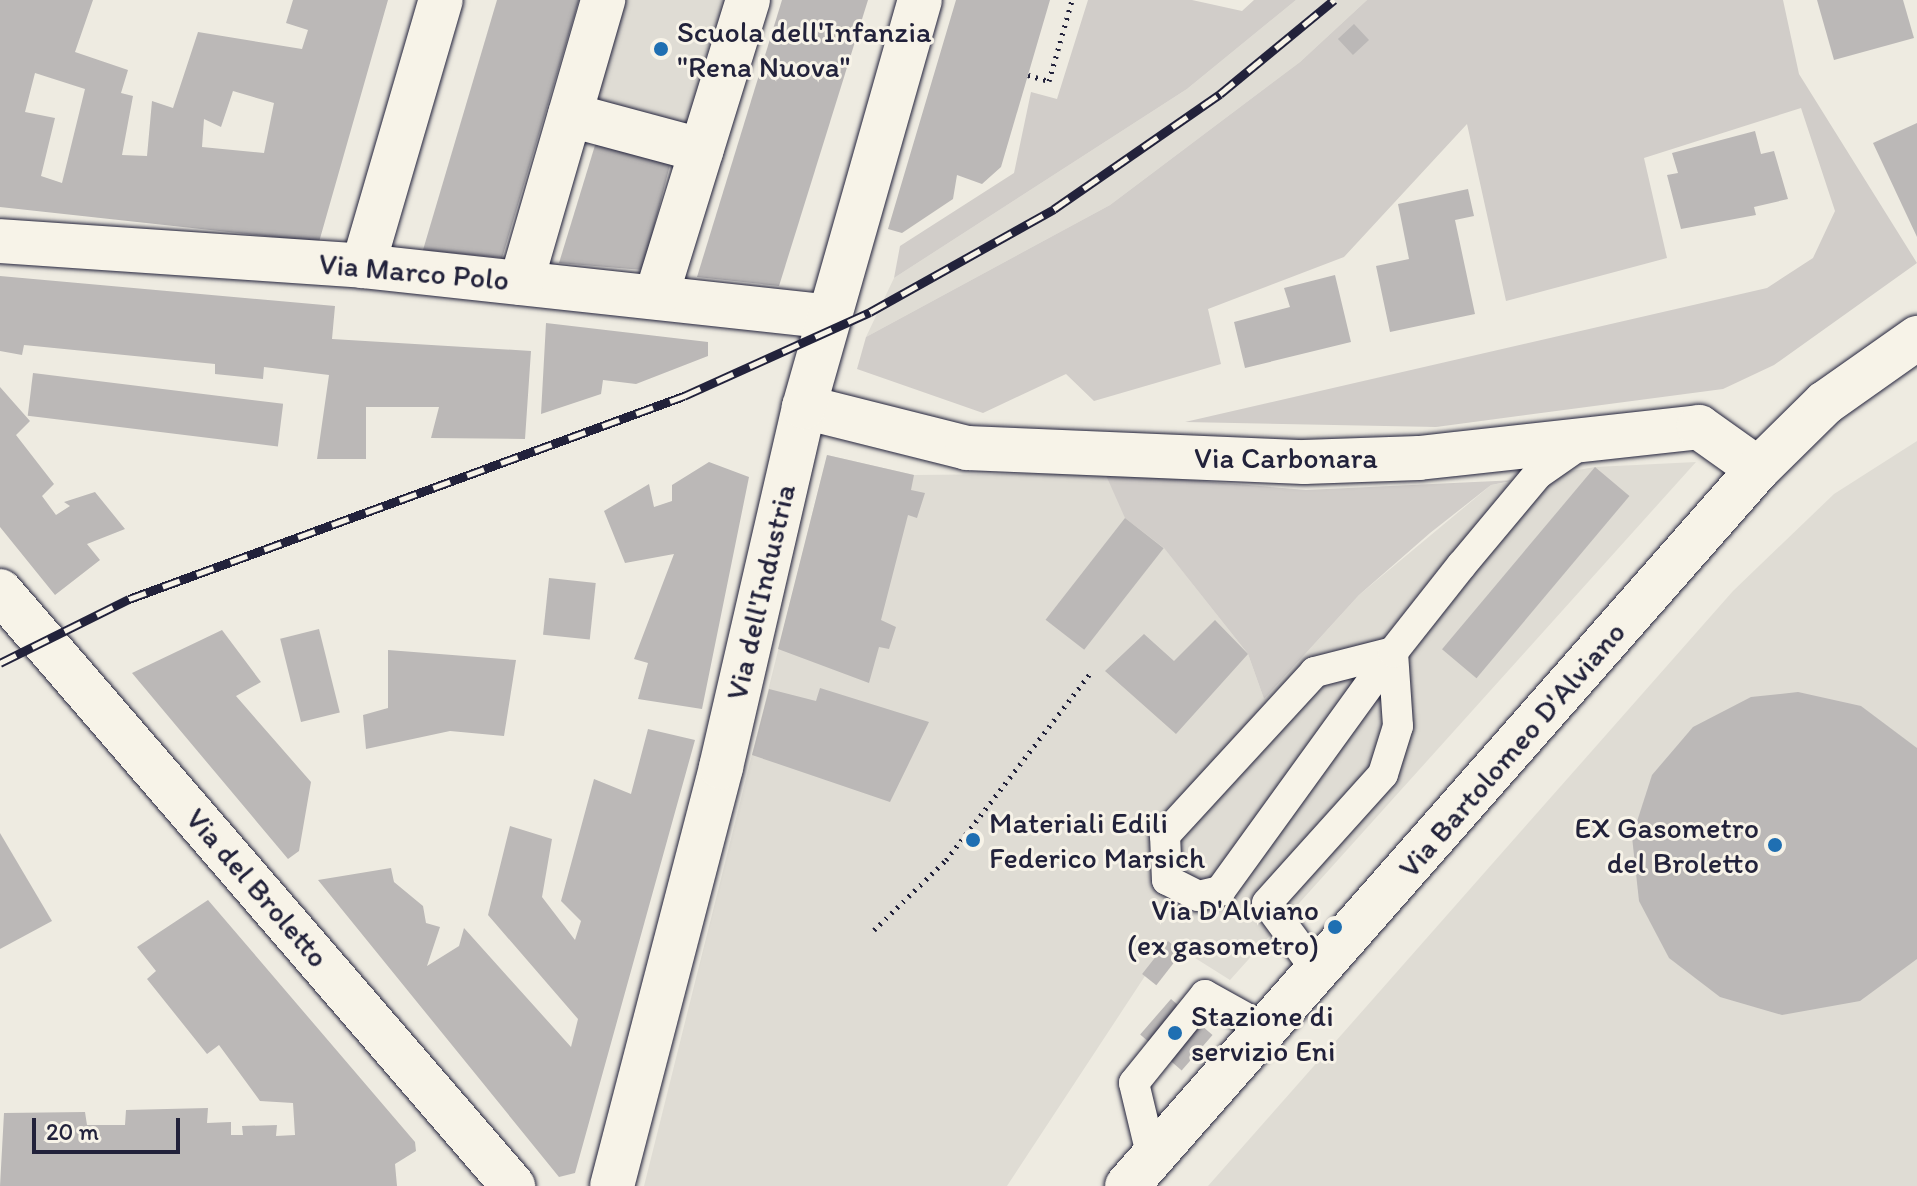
<!DOCTYPE html>
<style>
body{margin:0}
#map{position:relative;width:1917px;height:1186px;overflow:hidden;background:#eeebe1;font-family:Itim,sans-serif}
div>[style]{position:absolute}
[style*='--x']{left:calc(var(--x)*1px);top:calc(var(--y)*1px);width:calc(var(--w)*1px);rotate:calc(var(--a)*1deg)}
.built>*{inset:0;background:#dfdcd4}
.green>*{inset:0;background:#d1cdc9}
.building>*{inset:0;background:#bbb8b7;transform-origin:0 0}
.path>*{height:5px;margin-top:-2.5px;transform-origin:0;background:repeating-linear-gradient(90deg,#22223b 0 2px,transparent 0 8px)}
.roads{filter:drop-shadow(0 0 2px #22223b) drop-shadow(0 0 2px #22223b)}
.lane>*{height:30px;margin:-15px;padding:0 15px;transform-origin:15px;border-radius:15px;background:#f7f3e8}
.street>*{height:44px;margin:-22px;padding:0 22px;transform-origin:22px;border-radius:22px;background:#f7f3e8}
.primary>*{height:44px;margin:-22px;padding:0 22px;transform-origin:22px;border-radius:22px;background:#f7f3e8}
.rail>*{height:9px;margin-top:-4.5px;transform-origin:0;background:repeating-linear-gradient(90deg,#f7f3e8 0 18px,#22223b 0 36px);box-sizing:border-box;border-block:2px solid #22223b}
.dots>*{width:22px;height:22px;translate:-50% -50%;box-sizing:border-box;border:4px solid #f7f3e8;border-radius:50%}
span{translate:-50% -50%;white-space:nowrap;text-align:center;line-height:1.15;-webkit-text-stroke:6px #f7f3e8;paint-order:stroke}
.poi-label{font-size:30px;color:#22223b}
.left{translate:0 -50%;text-align:left}
.right{translate:-100% -50%;text-align:right}
.street-label{font-size:30px;color:#22223b}
.scale{position:absolute;left:32px;top:1118px;width:148px;height:36px;box-sizing:border-box;border:4px solid #22223b;border-top:0;padding-left:10px;font-size:24px;line-height:28px;white-space:nowrap;color:#22223b;-webkit-text-stroke:6px #f7f3e8;paint-order:stroke}
</style>
<div id="map">
<div class="built">
<div style="clip-path:polygon(612px 0,739px 0,700px 134px,582px 98px)"></div>
<div style="clip-path:polygon(1296px 0,1367px 0,1300px 62px,1110px 205px,866px 337px,894px 278px,1187px 89px)"></div>
<div style="clip-path:polygon(1917px 441px,1917px 1186px,1208px 1186px,1733px 591px,1834px 494px)"></div>
<div style="clip-path:polygon(827px 455px,914px 475px,1105px 473px,1248px 654px,1264px 699px,1359px 595px,1491px 485px,1595px 467px,1696px 462px,1230px 980px,1168px 941px,1007px 1186px,644px 1186px)"></div>
</div>
<div class="green">
<div style="clip-path:polygon(1088px 0,1192px 0,1242px 11px,1254px 0,1296px 0,1187px 89px,894px 278px,900px 246px,1014px 173px,1031px 92px,1057px 99px)"></div>
<div style="clip-path:polygon(1367px 0,1783px 0,1799px 74px,1917px 263px,1774px 365px,1723px 389px,1436px 427px,1185px 422px,1767px 288px,1813px 258px,1835px 211px,1801px 108px,1644px 158px,1667px 258px,1506px 301px,1467px 124px,1344px 257px,1208px 309px,1221px 364px,1094px 401px,1066px 374px,983px 413px,857px 369px,866px 337px,1110px 205px,1300px 62px)"></div>
<div style="clip-path:polygon(1105px 473px,1306px 490px,1517px 480px,1491px 485px,1430px 533px,1359px 595px,1264px 699px,1248px 654px,1164px 548px,1125px 518px)"></div>
</div>
<div class="building">
<div style="clip-path:polygon(evenodd,0 0,93px 0,75px 52px,128px 70px,121px 93px,133px 96px,122px 155px,147px 156px,152px 101px,173px 108px,198px 32px,302px 49px,308px 30px,286px 23px,293px 0,388px 0,319px 242px,0 207px,0 0,35px 73px,85px 89px,62px 183px,41px 176px,55px 118px,25px 112px,35px 73px,0 0,233px 91px,274px 103px,264px 153px,202px 147px,204px 119px,221px 127px,233px 91px)"></div>
<div style="clip-path:polygon(497px 0,579px 0,502px 258px,423px 250px)"></div>
<div style="clip-path:polygon(782px 0,868px 0,779px 286px,697px 277px)"></div>
<div style="clip-path:polygon(956px 0,1050px 0,1001px 167px,982px 184px,957px 175px,953px 199px,902px 233px,888px 229px)"></div>
<div style="clip-path:polygon(1817px 0,1903px 0,1914px 38px,1834px 60px)"></div>
<div style="left:1354px;top:24px;width:22px;height:22px;rotate:47deg"></div>
<div style="clip-path:polygon(1917px 123px,1917px 237px,1873px 143px)"></div>
<div style="clip-path:polygon(1755px 131px,1761px 154px,1774px 151px,1788px 199px,1754px 207px,1756px 215px,1681px 229px,1667px 175px,1678px 173px,1672px 153px)"></div>
<div style="clip-path:polygon(596px 142px,671px 161px,643px 270px,559px 263px)"></div>
<div style="clip-path:polygon(1468px 189px,1474px 216px,1455px 220px,1475px 314px,1390px 332px,1376px 266px,1409px 259px,1398px 204px)"></div>
<div style="clip-path:polygon(1335px 275px,1351px 342px,1245px 368px,1234px 322px,1290px 307px,1284px 288px)"></div>
<div style="clip-path:polygon(0 276px,335px 306px,332px 339px,531px 351px,525px 439px,431px 438px,439px 407px,366px 407px,366px 459px,317px 459px,329px 375px,264px 367px,263px 379px,215px 374px,215px 364px,24px 345px,22px 355px,0 351px)"></div>
<div style="clip-path:polygon(546px 323px,708px 342px,708px 356px,636px 384px,603px 380px,601px 394px,541px 414px)"></div>
<div style="left:33px;top:373px;width:252px;height:43px;rotate:7deg"></div>
<div style="clip-path:polygon(0 387px,30px 421px,16px 435px,54px 484px,42px 496px,56px 515px,70px 506px,64px 502px,95px 492px,125px 529px,87px 544px,100px 560px,55px 595px,0 527px)"></div>
<div style="clip-path:polygon(827px 455px,914px 475px,911px 490px,925px 493px,917px 518px,908px 515px,881px 620px,896px 627px,889px 649px,879px 647px,869px 683px,778px 649px)"></div>
<div style="clip-path:polygon(709px 462px,749px 477px,702px 709px,638px 699px,648px 663px,634px 659px,674px 554px,625px 563px,604px 511px,649px 484px,654px 507px,672px 501px,672px 485px)"></div>
<div style="left:1595px;top:467px;width:45px;height:238px;rotate:40deg"></div>
<div style="left:1125px;top:518px;width:49px;height:129px;rotate:38deg"></div>
<div style="left:549px;top:578px;width:47px;height:57px;rotate:6deg"></div>
<div style="clip-path:polygon(1215px 620px,1248px 654px,1176px 734px,1105px 671px,1144px 634px,1174px 661px)"></div>
<div style="left:319px;top:629px;width:86px;height:40px;rotate:76deg"></div>
<div style="clip-path:polygon(222px 630px,261px 682px,236px 696px,311px 782px,299px 851px,288px 859px,132px 673px)"></div>
<div style="clip-path:polygon(388px 650px,516px 660px,504px 736px,450px 731px,366px 749px,363px 715px,388px 708px)"></div>
<div style="clip-path:polygon(820px 688px,929px 722px,890px 802px,752px 755px,769px 689px,816px 701px)"></div>
<div style="clip-path:polygon(1798px 692px,1861px 706px,1917px 748px,1917px 959px,1860px 1001px,1782px 1015px,1720px 997px,1669px 958px,1639px 901px,1632px 837px,1652px 775px,1693px 727px,1751px 697px)"></div>
<div style="clip-path:polygon(648px 729px,695px 740px,575px 1173px,559px 1177px,318px 880px,391px 868px,394px 882px,423px 906px,426px 923px,440px 927px,427px 966px,459px 946px,464px 928px,571px 1047px,578px 1019px,488px 915px,510px 826px,552px 839px,542px 897px,575px 940px,581px 921px,561px 901px,594px 779px,631px 794px)"></div>
<div style="clip-path:polygon(0 833px,52px 921px,0 949px)"></div>
<div style="clip-path:polygon(208px 900px,415px 1142px,416px 1151px,395px 1164px,397px 1186px,0 1186px,4px 1113px,85px 1112px,87px 1125px,125px 1125px,126px 1110px,208px 1108px,207px 1123px,231px 1122px,231px 1135px,243px 1135px,242px 1126px,277px 1125px,276px 1136px,295px 1135px,293px 1103px,260px 1101px,219px 1045px,207px 1054px,147px 979px,156px 971px,137px 947px)"></div>
<div style="left:1168px;top:941px;width:18px;height:42px;rotate:38deg"></div>
<div style="left:1171px;top:999px;width:55px;height:47px;rotate:41deg"></div>
</div>
<div class="path">
<div style="--x:1028;--y:75;--w:22;--a:16"></div>
<div style="--x:1049;--y:81;--w:84;--a:-74.1"></div>
<div style="--x:874;--y:930;--w:100;--a:-44.2"></div>
<div style="--x:946;--y:860;--w:235;--a:-52.3"></div>
</div>
<div class="roads">
<div class="lane">
<div style="--x:1317;--y:971;--w:84;--a:-126.3"></div>
<div style="--x:1267;--y:903;--w:173;--a:-48"></div>
<div style="--x:1383;--y:774;--w:50;--a:-72.6"></div>
<div style="--x:1398;--y:726;--w:74;--a:-93.9"></div>
<div style="--x:1393;--y:652;--w:81;--a:165.6"></div>
<div style="--x:1315;--y:672;--w:222;--a:132.6"></div>
<div style="--x:1165;--y:835;--w:45;--a:87.5"></div>
<div style="--x:1167;--y:880;--w:35;--a:27"></div>
<div style="--x:1198;--y:896;--w:23;--a:-13"></div>
<div style="--x:1220;--y:891;--w:295;--a:-54.1"></div>
<div style="--x:1393;--y:652;--w:110;--a:-51.7"></div>
<div style="--x:1461;--y:566;--w:120;--a:-50.1"></div>
<div style="--x:1538;--y:474;--w:56;--a:-34.8"></div>
<div style="--x:1152;--y:1158;--w:77;--a:-103.5"></div>
<div style="--x:1134;--y:1083;--w:113;--a:-51.1"></div>
<div style="--x:1205;--y:995;--w:70;--a:29.1"></div>
</div>
<div class="street">
<div style="--x:570;--y:115;--w:136;--a:15"></div>
<div style="--x:0;--y:241;--w:364;--a:3.9"></div>
<div style="--x:363;--y:266;--w:467;--a:6.2"></div>
<div style="--x:363;--y:266;--w:277;--a:-73.7"></div>
<div style="--x:521;--y:283;--w:295;--a:-73.8"></div>
<div style="--x:656;--y:297;--w:311;--a:-72.8"></div>
<div style="--x:804;--y:407;--w:168;--a:14.1"></div>
<div style="--x:967;--y:448;--w:337;--a:2.4"></div>
<div style="--x:1304;--y:462;--w:115;--a:-2"></div>
<div style="--x:1419;--y:458;--w:282;--a:-6.3"></div>
<div style="--x:1699;--y:427;--w:72;--a:35.4"></div>
<div style="--x:0;--y:591;--w:786;--a:49.23"></div>
<div style="--x:612;--y:1186;--w:433;--a:-75.4"></div>
<div style="--x:721;--y:767;--w:369;--a:-77"></div>
<div style="--x:804;--y:407;--w:423;--a:-74.1"></div>
</div>
<div class="primary">
<div style="--x:1127;--y:1186;--w:955;--a:-48.65"></div>
<div style="--x:1758;--y:469;--w:94;--a:-44.6"></div>
<div style="--x:1825;--y:403;--w:113;--a:-35.2"></div>
</div>
</div>
<div class="rail">
<div style="--x:0;--y:663;--w:144;--a:-26.4"></div>
<div style="--x:129;--y:599;--w:591;--a:-20.09"></div>
<div style="--x:684;--y:396;--w:204;--a:-24.3"></div>
<div style="--x:870;--y:312;--w:211;--a:-29.2"></div>
<div style="--x:1054;--y:209;--w:202;--a:-34.7"></div>
<div style="--x:1220;--y:94;--w:148;--a:-39.5"></div>
</div>
<div class="dots">
<div style="left:661px;top:49px;background:#1f6fb2"></div>
<div style="left:973px;top:840px;background:#1f6fb2"></div>
<div style="left:1775px;top:845px;background:#1f6fb2"></div>
<div style="left:1335px;top:927px;background:#1f6fb2"></div>
<div style="left:1175px;top:1033px;background:#1f6fb2"></div>
</div>
<div class="poi-label">
<span class="left" style="left:677px;top:49px">Scuola dell'Infanzia<br>"Rena Nuova"</span>
<span class="left" style="left:989px;top:840px">Materiali Edili<br>Federico Marsich</span>
<span class="right" style="left:1759px;top:845px">EX Gasometro<br>del Broletto</span>
<span class="right" style="left:1319px;top:927px">Via D'Alviano<br>(ex gasometro)</span>
<span class="left" style="left:1191px;top:1033px">Stazione di<br>servizio Eni</span>
</div>
<div class="street-label">
<span style="left:414px;top:272px;rotate:5deg">Via Marco Polo</span>
<span style="left:1286px;top:458px">Via Carbonara</span>
<span style="left:761px;top:592px;rotate:-77deg">Via dell'Industria</span>
<span style="left:1512px;top:750px;rotate:-49deg">Via Bartolomeo D'Alviano</span>
<span style="left:257px;top:888px;rotate:49deg">Via del Broletto</span>
</div>
<div class="scale">20 m</div>
</div>
